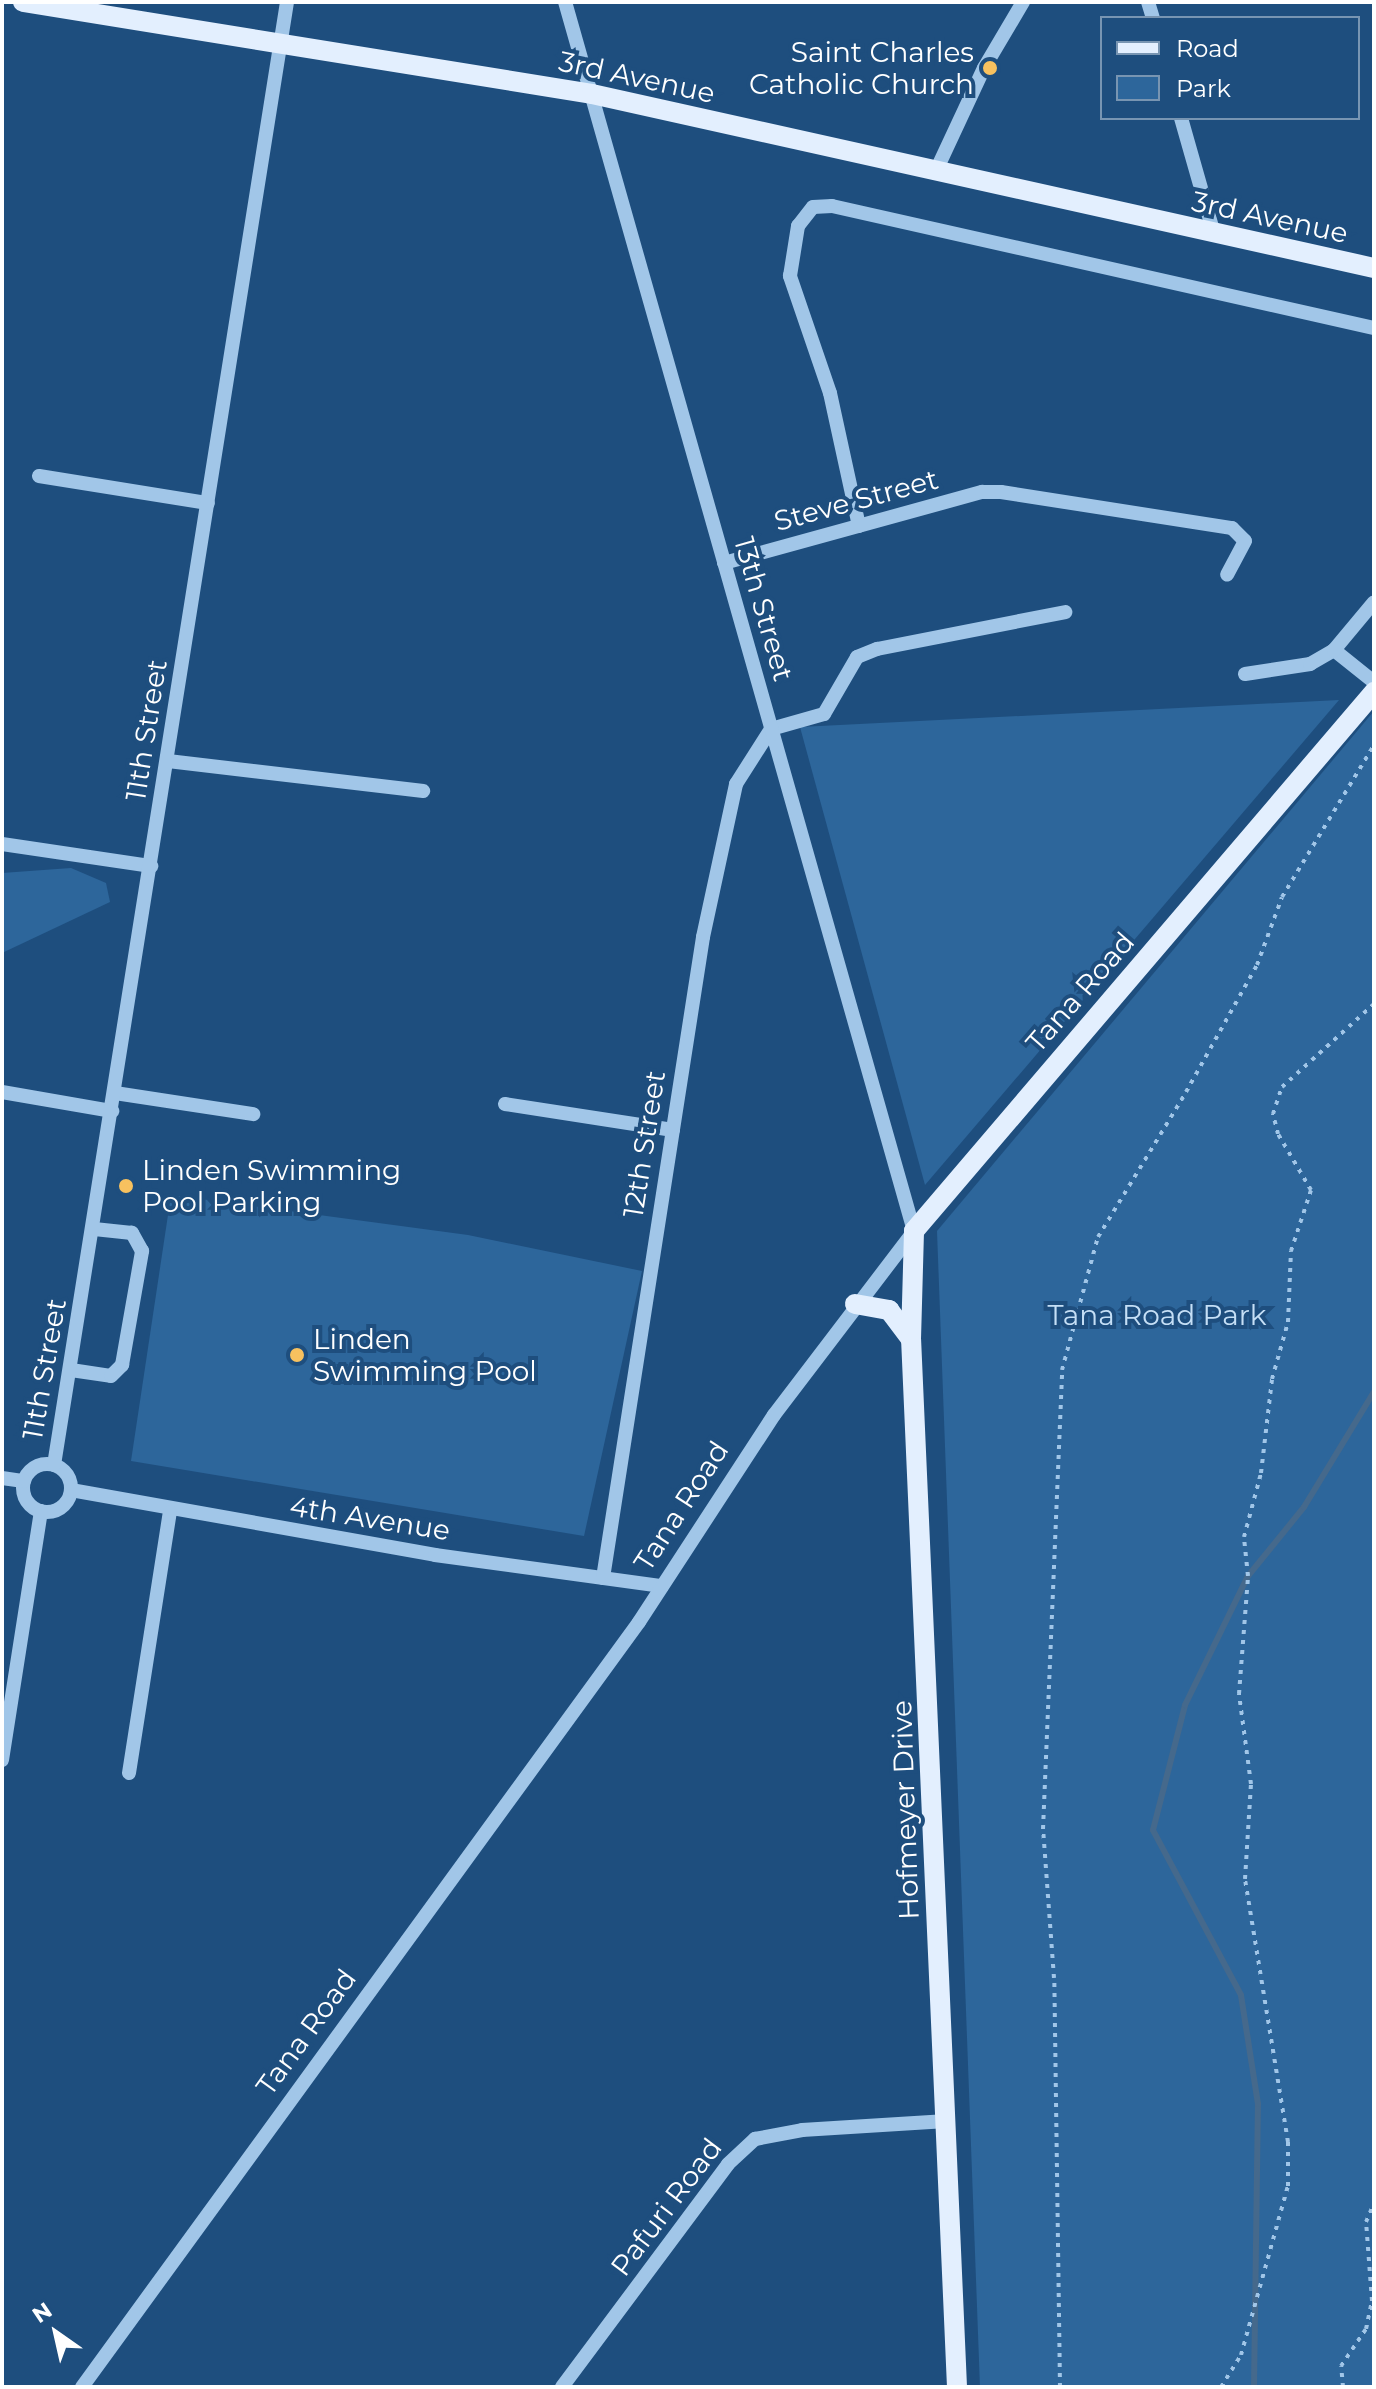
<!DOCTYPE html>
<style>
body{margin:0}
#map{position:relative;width:1376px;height:2389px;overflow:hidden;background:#1e4e7e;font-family:Montserrat,sans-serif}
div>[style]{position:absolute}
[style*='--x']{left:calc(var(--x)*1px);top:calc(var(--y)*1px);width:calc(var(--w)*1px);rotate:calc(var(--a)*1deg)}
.green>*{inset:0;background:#2d669b}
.stream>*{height:6px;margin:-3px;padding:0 3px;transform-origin:3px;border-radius:3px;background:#45698c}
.path>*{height:4px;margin-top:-2px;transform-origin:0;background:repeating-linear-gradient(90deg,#a1c6e8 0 4px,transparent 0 10px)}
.minor>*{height:14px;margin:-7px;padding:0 7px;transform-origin:7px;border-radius:7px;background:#a1c6e8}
.minor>.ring{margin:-7px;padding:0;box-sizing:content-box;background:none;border:14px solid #a1c6e8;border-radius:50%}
.major>*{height:20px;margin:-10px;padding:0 10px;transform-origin:10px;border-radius:10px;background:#e3effe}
.dots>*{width:22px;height:22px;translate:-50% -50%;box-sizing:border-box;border:4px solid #1e4e7e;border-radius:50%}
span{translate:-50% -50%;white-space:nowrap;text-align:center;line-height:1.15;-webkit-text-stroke:8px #1e4e7e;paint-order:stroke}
.poi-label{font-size:28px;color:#fff}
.right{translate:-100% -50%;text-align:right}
.left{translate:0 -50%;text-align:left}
.street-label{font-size:28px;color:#fff}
.park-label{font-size:28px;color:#c5dff6}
.frame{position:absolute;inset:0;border:4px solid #fff;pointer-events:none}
.legend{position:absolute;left:1100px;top:16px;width:260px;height:104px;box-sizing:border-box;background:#1e4e7e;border:2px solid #7895b2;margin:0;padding:10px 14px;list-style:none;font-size:24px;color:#fff}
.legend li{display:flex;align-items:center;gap:16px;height:40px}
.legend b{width:40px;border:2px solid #7895b2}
.north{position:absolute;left:16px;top:2293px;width:80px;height:80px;-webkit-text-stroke:6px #1e4e7e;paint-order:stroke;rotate:326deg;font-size:22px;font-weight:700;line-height:32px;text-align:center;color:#fff}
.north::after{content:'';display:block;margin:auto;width:28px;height:36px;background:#fff;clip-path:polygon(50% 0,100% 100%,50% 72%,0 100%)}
</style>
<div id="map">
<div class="green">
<div style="clip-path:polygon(1339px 700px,925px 1185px,800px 727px)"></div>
<div style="clip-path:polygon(1374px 711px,1374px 2387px,980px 2387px,937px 1231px)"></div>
<div style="clip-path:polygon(71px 868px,106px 883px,110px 902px,2px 953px,2px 873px)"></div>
<div style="clip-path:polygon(171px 1195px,468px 1235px,642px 1271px,584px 1536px,131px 1461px)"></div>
</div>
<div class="stream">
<div style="--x:1254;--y:2387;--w:283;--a:-89.2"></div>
<div style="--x:1258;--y:2104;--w:110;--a:-98.9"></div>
<div style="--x:1241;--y:1995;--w:187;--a:-118.1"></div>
<div style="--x:1153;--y:1830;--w:129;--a:-75.6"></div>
<div style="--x:1185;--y:1705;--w:144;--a:-64"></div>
<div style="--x:1248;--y:1576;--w:89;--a:-50.9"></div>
<div style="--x:1304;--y:1507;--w:135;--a:-58.7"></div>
</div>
<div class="path">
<div style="--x:1060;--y:2387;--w:409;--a:-90.8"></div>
<div style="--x:1054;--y:1978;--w:149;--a:-94.2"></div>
<div style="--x:1043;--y:1829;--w:459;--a:-87.6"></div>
<div style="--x:1062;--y:1370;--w:138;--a:-74.9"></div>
<div style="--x:1098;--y:1237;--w:170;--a:-58.7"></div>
<div style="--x:1186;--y:1092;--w:145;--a:-60.8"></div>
<div style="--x:1257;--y:965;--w:72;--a:-69.8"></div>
<div style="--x:1282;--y:897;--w:178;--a:-58.8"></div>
<div style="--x:1221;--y:2387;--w:38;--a:-58"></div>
<div style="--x:1241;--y:2355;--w:175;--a:-74.5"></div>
<div style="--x:1288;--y:2186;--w:44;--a:-90"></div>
<div style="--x:1288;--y:2142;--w:266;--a:-99.3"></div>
<div style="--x:1245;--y:1879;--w:95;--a:-86.4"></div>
<div style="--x:1251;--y:1784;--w:91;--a:-97.6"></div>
<div style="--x:1239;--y:1694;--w:118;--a:-85.6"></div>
<div style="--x:1248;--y:1576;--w:39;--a:-96"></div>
<div style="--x:1244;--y:1537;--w:66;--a:-75.1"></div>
<div style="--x:1261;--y:1473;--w:95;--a:-83.3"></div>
<div style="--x:1272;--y:1379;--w:59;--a:-74.3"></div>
<div style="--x:1288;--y:1322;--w:71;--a:-87.6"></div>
<div style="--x:1291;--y:1251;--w:64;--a:-71.8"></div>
<div style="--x:1311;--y:1190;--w:65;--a:-120.5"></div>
<div style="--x:1278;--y:1134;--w:21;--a:-104"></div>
<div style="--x:1273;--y:1114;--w:28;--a:-72"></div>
<div style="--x:1282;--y:1087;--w:124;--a:-42.1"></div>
<div style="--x:1343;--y:2387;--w:21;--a:-95"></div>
<div style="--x:1341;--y:2366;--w:45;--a:-56"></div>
<div style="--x:1366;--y:2329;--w:29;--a:-78"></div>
<div style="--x:1372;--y:2301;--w:79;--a:-94.3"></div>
<div style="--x:1366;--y:2222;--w:21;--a:-67"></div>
</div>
<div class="minor">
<div style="--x:1148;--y:2;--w:17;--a:73"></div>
<div style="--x:1181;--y:118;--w:121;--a:74.1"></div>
<div style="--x:935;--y:173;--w:116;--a:-65"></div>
<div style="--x:984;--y:68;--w:77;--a:-59.4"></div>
<div style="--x:39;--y:476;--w:171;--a:9.1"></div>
<div style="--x:859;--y:526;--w:136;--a:-102.3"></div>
<div style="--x:830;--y:393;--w:124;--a:-108.9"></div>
<div style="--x:790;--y:276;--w:51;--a:-80.9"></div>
<div style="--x:798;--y:226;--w:24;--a:-52"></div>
<div style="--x:813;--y:207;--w:19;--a:-3"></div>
<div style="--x:832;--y:206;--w:556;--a:12.69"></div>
<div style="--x:724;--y:563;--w:268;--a:-15.4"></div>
<div style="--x:982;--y:492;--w:19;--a:0"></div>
<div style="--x:1001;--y:492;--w:234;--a:8.9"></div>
<div style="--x:1232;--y:528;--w:18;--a:45"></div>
<div style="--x:1245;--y:541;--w:38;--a:118"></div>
<div style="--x:1334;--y:650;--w:51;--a:38.7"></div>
<div style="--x:1245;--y:674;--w:66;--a:-8.7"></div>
<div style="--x:1310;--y:664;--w:28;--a:-30"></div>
<div style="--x:1334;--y:650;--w:62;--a:-50.2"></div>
<div style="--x:168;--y:761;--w:257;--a:6.7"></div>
<div style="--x:2;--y:844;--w:151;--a:8.4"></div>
<div style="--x:2;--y:1092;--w:112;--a:9.8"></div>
<div style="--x:115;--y:1093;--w:140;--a:8.7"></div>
<div style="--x:505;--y:1104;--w:170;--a:8.8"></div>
<div style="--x:71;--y:1370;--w:40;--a:8.5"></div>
<div style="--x:111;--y:1376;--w:16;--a:-45"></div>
<div style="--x:122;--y:1365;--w:116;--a:-80"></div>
<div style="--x:142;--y:1251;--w:21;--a:-119"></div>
<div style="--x:132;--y:1233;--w:38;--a:-174"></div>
<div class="ring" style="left:23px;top:1464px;width:34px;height:34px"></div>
<div style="--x:54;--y:1465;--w:1481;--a:-80.95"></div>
<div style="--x:2;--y:1478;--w:22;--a:8"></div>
<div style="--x:71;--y:1490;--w:370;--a:10.1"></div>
<div style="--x:435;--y:1555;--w:229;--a:7.8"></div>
<div style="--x:603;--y:1578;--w:649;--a:-81.13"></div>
<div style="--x:703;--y:937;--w:157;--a:-77.8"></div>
<div style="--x:736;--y:784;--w:65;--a:-57.5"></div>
<div style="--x:771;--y:729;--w:55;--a:-15.8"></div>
<div style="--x:824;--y:714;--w:66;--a:-59.9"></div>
<div style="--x:857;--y:657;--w:22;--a:-22"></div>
<div style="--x:877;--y:649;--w:192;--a:-11.1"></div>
<div style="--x:2;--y:1760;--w:252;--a:-81.1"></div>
<div style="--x:129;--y:1773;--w:264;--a:-81.1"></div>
<div style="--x:82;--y:2387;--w:946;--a:-53.94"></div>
<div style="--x:639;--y:1622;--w:247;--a:-56.9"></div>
<div style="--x:774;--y:1415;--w:231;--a:-52.7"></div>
<div style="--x:914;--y:1231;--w:1278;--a:-105.85"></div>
<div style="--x:562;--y:2387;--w:278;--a:-53.3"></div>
<div style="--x:728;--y:2164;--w:37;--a:-43"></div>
<div style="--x:755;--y:2139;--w:48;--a:-10.8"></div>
<div style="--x:802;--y:2130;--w:145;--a:-3.6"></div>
</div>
<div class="major">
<div style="--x:23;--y:2;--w:576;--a:9.18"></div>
<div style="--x:592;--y:94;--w:801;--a:12.54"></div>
<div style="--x:855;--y:1304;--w:35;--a:10"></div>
<div style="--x:889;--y:1310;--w:36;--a:53"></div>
<div style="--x:957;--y:2387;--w:1049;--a:-92.51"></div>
<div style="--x:911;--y:1339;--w:108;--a:-88.4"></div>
<div style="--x:914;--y:1231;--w:709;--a:-49.52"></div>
</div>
<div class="dots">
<div style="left:990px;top:68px;background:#f7c15f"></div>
<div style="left:126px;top:1186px;background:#f7c15f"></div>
<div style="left:297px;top:1355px;background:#f7c15f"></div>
</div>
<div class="poi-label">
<span class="right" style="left:974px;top:68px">Saint Charles<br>Catholic Church</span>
<span class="left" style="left:142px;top:1186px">Linden Swimming<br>Pool Parking</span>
<span class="left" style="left:313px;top:1355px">Linden<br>Swimming Pool</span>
</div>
<div class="street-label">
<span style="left:637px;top:77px;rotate:12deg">3rd Avenue</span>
<span style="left:1270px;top:217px;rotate:12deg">3rd Avenue</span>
<span style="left:856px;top:500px;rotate:-15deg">Steve Street</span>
<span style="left:764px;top:609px;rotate:74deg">13th Street</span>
<span style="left:146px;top:730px;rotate:-81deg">11th Street</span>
<span style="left:1080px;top:992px;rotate:-49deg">Tana Road</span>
<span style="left:644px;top:1144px;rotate:-81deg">12th Street</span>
<span style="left:44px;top:1369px;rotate:-80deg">11th Street</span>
<span style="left:681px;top:1506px;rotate:-57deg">Tana Road</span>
<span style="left:370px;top:1518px;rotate:9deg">4th Avenue</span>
<span style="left:905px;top:1810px;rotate:-92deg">Hofmeyer Drive</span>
<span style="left:306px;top:2032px;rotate:-54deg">Tana Road</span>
<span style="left:666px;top:2207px;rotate:-53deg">Pafuri Road</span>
</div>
<div class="park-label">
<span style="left:1157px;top:1315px">Tana Road Park</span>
</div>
<div class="frame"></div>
<ul class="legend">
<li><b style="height:10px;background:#e3effe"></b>Road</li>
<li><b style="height:22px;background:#2d669b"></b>Park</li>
</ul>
<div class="north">N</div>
</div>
